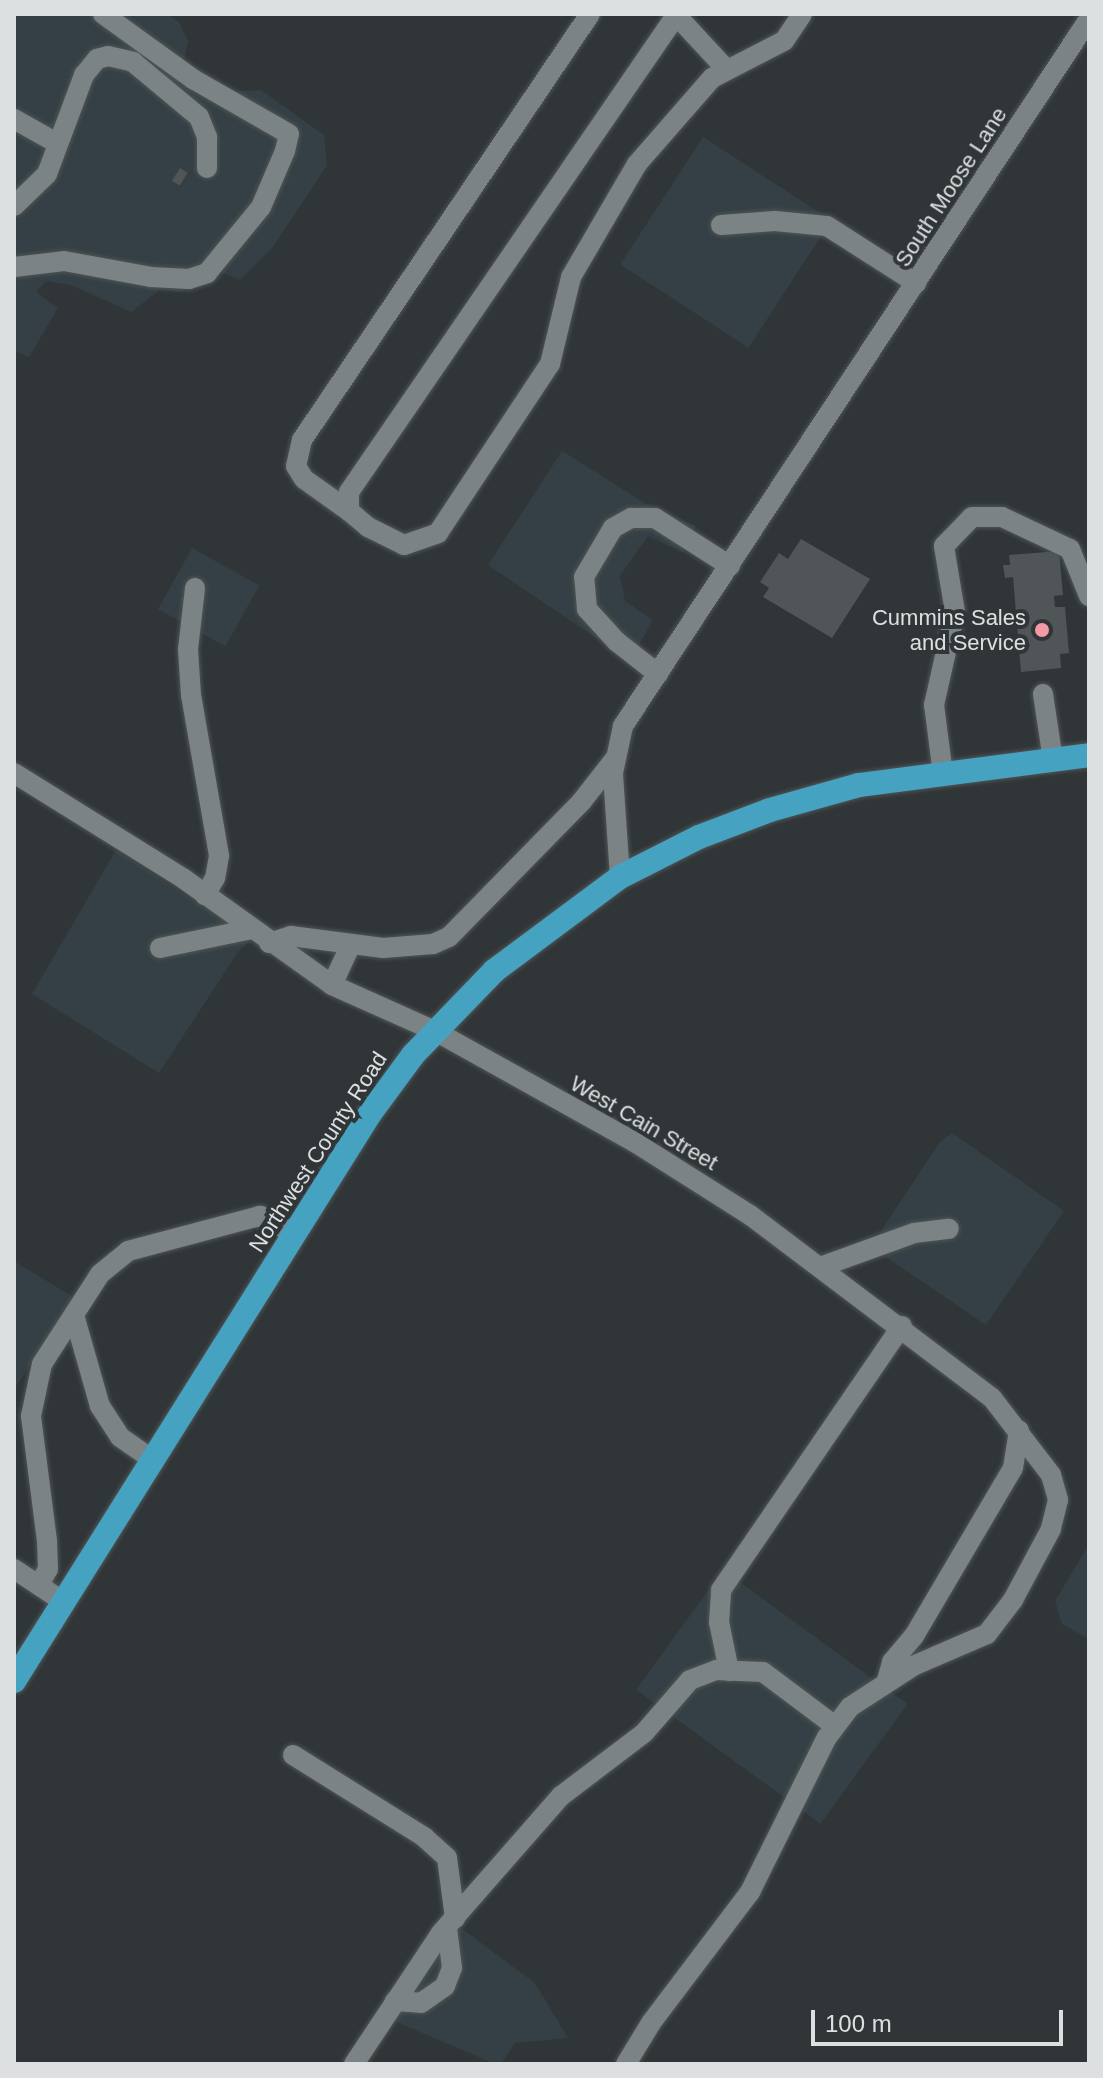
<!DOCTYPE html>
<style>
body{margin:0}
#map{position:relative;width:1103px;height:2078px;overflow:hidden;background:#303538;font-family:Arial,sans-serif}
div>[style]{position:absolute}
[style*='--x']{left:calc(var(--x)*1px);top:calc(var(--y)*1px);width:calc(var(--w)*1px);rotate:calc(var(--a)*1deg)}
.built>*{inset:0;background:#344045;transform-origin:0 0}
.building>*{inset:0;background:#505658;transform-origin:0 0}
.roads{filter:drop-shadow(0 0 2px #4f5455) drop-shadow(0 0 2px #4f5455)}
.minor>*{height:20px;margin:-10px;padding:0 10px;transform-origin:10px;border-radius:10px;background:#7c8385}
.highway>*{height:24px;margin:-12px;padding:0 12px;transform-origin:12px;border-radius:12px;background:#46a2c1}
.dots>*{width:22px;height:22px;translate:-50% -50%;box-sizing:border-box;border:4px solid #303538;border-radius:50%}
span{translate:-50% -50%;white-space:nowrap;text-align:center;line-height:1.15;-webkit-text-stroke:8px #303538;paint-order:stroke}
.street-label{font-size:22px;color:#dce0e1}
.poi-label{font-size:22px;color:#dce0e1}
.right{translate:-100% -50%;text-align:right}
.frame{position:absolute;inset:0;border:16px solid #dce0e1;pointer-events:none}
.scale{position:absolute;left:811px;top:2010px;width:252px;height:36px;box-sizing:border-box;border:4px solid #dce0e1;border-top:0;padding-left:10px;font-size:24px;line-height:28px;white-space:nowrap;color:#dce0e1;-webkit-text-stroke:6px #303538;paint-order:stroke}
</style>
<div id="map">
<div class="built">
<div style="clip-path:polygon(14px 14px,167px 14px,179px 22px,188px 41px,184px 61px,229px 92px,261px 90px,324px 135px,327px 165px,273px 247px,240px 280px,219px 271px,182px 292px,160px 290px,131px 312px,71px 285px,46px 281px,36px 292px,58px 308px,29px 357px,14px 351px)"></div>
<div style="left:703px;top:137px;width:153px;height:152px;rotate:33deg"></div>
<div style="clip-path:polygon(562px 451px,648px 505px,696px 526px,683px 553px,648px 536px,620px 576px,625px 601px,653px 620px,630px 661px,488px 565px)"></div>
<div style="left:192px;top:548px;width:77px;height:70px;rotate:29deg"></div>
<div style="clip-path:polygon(116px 850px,252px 939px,238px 952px,159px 1073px,32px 994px)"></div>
<div style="clip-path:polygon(952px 1133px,1064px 1211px,986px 1325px,880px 1253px,877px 1237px,940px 1142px)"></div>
<div style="clip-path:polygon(14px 1261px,73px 1297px,14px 1390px)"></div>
<div style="clip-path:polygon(1089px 1544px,1089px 1639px,1062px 1624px,1055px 1601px)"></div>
<div style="left:723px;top:1570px;width:228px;height:148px;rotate:36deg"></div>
<div style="clip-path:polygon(457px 1925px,535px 1983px,568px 2038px,515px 2043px,501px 2064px,495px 2064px,392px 2020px)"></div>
</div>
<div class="building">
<div style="left:180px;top:168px;width:9px;height:15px;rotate:32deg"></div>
<div style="clip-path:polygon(801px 539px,870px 579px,832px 638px,763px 597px,769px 588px,760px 582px,779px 553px,788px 559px)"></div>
<div style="clip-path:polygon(1059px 551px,1063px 595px,1054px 596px,1055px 607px,1065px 607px,1069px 653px,1060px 654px,1061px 668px,1021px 672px,1013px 577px,1005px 578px,1003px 565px,1010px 565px,1009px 555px)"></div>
</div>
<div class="roads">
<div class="minor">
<div style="--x:675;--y:14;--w:76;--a:47.1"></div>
<div style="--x:677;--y:14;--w:580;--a:124.46"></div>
<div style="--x:349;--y:492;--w:19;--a:90"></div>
<div style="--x:349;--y:511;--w:25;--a:40"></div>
<div style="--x:368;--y:527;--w:40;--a:26.6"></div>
<div style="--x:404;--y:545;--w:36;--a:-19"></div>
<div style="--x:438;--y:533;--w:203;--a:-56.5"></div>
<div style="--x:550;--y:364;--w:89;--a:-76.4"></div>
<div style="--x:571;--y:277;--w:131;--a:-59.7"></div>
<div style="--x:637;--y:164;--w:114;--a:-48.9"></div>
<div style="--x:712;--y:78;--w:81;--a:-27.2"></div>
<div style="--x:784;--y:41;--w:32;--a:-56"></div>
<div style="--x:14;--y:119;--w:47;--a:29.3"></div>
<div style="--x:14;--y:206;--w:46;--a:-44.1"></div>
<div style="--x:47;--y:174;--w:106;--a:-69.5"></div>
<div style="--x:84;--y:75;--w:21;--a:-51"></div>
<div style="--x:97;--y:59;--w:11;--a:-15"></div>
<div style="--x:108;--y:56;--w:26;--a:13"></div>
<div style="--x:133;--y:62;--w:86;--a:39.8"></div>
<div style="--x:199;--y:117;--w:22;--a:68"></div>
<div style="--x:207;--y:137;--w:31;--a:90"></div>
<div style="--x:721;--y:225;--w:54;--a:-4.2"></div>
<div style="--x:775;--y:221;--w:52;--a:5.5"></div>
<div style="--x:827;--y:226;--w:106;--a:32.6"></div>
<div style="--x:14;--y:267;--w:50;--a:-6.8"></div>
<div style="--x:64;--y:261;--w:88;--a:10.4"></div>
<div style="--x:151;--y:277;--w:38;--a:3"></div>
<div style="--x:189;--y:279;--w:19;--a:-18"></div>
<div style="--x:207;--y:273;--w:85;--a:-50.7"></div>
<div style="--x:261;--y:207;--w:61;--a:-66.8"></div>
<div style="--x:285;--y:151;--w:17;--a:-77"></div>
<div style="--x:289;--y:134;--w:111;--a:-150.2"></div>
<div style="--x:193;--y:79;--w:111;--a:-144.2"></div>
<div style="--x:349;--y:511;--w:55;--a:-144.6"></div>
<div style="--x:304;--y:479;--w:15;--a:-122"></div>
<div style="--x:296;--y:466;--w:27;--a:-77"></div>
<div style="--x:302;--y:440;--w:514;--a:-55.94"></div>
<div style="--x:195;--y:588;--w:61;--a:96.5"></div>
<div style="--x:188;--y:649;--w:46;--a:86.3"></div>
<div style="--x:191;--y:695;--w:163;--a:80.1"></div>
<div style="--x:219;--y:856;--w:22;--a:100"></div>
<div style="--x:215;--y:878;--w:20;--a:120"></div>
<div style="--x:658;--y:674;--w:52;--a:-142"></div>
<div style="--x:617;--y:642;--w:45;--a:-132.3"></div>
<div style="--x:587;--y:609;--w:32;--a:-95"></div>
<div style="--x:584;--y:577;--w:57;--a:-59.4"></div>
<div style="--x:613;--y:528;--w:21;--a:-29"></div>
<div style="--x:631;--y:518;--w:24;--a:0"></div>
<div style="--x:655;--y:518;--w:89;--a:32.6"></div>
<div style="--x:1043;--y:694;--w:67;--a:81.4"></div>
<div style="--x:14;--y:773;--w:200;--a:31.9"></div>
<div style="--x:184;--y:879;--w:182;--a:35.6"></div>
<div style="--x:332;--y:985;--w:113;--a:24.1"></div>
<div style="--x:435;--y:1031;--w:230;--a:29.1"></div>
<div style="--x:636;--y:1143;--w:135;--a:32.3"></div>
<div style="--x:750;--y:1215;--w:303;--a:37.1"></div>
<div style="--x:992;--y:1398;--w:97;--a:52.5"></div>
<div style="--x:1051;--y:1475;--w:26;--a:74"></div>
<div style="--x:1058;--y:1500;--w:30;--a:104"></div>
<div style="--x:1051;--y:1529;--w:81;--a:118.2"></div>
<div style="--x:1013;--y:1600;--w:43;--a:127.4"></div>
<div style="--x:987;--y:1634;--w:81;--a:156.6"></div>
<div style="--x:913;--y:1666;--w:75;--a:146.9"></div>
<div style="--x:850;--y:1707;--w:38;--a:127"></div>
<div style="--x:827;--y:1737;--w:173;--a:116.4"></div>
<div style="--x:750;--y:1892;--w:164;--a:127.1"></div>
<div style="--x:651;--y:2023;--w:48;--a:121.4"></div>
<div style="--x:943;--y:774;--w:70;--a:-97.4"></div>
<div style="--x:934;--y:705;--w:95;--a:-77.3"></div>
<div style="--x:955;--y:612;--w:67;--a:-99.5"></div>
<div style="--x:944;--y:546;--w:40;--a:-46"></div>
<div style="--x:972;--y:517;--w:30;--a:0"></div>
<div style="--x:1002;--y:517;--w:75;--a:25.2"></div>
<div style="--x:1070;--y:549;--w:51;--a:68"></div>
<div style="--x:620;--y:877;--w:104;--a:-93.9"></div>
<div style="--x:613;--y:773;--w:48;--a:-78"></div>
<div style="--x:623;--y:726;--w:847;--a:-56.61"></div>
<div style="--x:269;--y:943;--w:23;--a:-18"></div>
<div style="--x:291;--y:936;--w:93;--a:7.4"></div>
<div style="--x:383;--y:948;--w:50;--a:-4.6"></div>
<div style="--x:433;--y:944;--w:17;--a:-24"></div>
<div style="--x:449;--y:937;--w:190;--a:-45.6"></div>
<div style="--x:582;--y:801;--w:52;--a:-52"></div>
<div style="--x:160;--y:948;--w:94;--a:-11.7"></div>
<div style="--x:332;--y:985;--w:45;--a:-65.1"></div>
<div style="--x:823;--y:1266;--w:97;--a:-19.9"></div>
<div style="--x:914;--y:1233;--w:35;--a:-7"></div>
<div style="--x:74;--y:1315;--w:95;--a:74.1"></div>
<div style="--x:100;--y:1406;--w:37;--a:57"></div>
<div style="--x:120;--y:1437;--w:40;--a:34.9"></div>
<div style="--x:14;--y:1569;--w:60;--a:33.4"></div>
<div style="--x:39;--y:1585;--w:18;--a:-61"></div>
<div style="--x:48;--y:1569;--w:28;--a:-92"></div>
<div style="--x:47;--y:1541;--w:126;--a:-97.3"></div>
<div style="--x:31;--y:1416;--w:53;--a:-78.1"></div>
<div style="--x:42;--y:1364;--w:107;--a:-57.2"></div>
<div style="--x:100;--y:1274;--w:36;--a:-39"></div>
<div style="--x:128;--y:1251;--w:137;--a:-14.9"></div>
<div style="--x:260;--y:1216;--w:38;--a:27"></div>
<div style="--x:729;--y:1671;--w:50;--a:-101.5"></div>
<div style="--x:719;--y:1622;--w:32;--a:-86"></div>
<div style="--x:721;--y:1590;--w:320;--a:-55.6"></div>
<div style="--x:887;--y:1680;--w:19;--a:-74"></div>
<div style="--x:892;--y:1662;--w:34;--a:-50"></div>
<div style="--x:914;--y:1636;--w:195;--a:-59.5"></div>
<div style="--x:1013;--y:1468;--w:38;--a:-81"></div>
<div style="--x:293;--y:1755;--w:155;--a:32"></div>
<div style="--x:424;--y:1837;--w:31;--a:42"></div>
<div style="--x:447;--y:1858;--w:61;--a:82.4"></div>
<div style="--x:395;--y:2001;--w:26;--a:4"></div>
<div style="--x:421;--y:2003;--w:29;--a:-35"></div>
<div style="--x:445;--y:1986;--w:19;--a:-69"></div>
<div style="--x:452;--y:1968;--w:40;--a:-97.1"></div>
<div style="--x:354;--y:2064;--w:157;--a:-56.4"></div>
<div style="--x:441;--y:1933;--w:182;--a:-48.8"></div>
<div style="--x:561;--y:1796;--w:104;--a:-37.2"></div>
<div style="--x:644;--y:1733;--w:70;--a:-49"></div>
<div style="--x:690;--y:1680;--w:28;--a:-21"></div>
<div style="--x:716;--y:1670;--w:47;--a:2.4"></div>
<div style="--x:763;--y:1672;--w:90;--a:36.9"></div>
</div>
<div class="highway">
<div style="--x:14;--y:1681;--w:668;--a:-57.9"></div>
<div style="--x:369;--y:1115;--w:74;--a:-53.7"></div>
<div style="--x:413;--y:1055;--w:117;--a:-46"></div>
<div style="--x:494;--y:971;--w:157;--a:-36.7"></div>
<div style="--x:620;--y:877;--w:89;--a:-26.9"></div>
<div style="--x:699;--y:837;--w:76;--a:-20.8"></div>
<div style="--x:770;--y:810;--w:92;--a:-15.7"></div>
<div style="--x:859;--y:785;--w:232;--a:-7.4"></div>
</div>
</div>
<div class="dots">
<div style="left:1042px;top:630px;background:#f49aa4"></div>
</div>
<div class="street-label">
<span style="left:951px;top:187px;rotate:-57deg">South Moose Lane</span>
<span style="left:644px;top:1123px;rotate:30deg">West Cain Street</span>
<span style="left:318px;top:1152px;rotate:-57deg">Northwest County Road</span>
</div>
<div class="poi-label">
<span class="right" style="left:1026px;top:630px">Cummins Sales<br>and Service</span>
</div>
<div class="frame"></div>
<div class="scale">100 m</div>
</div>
